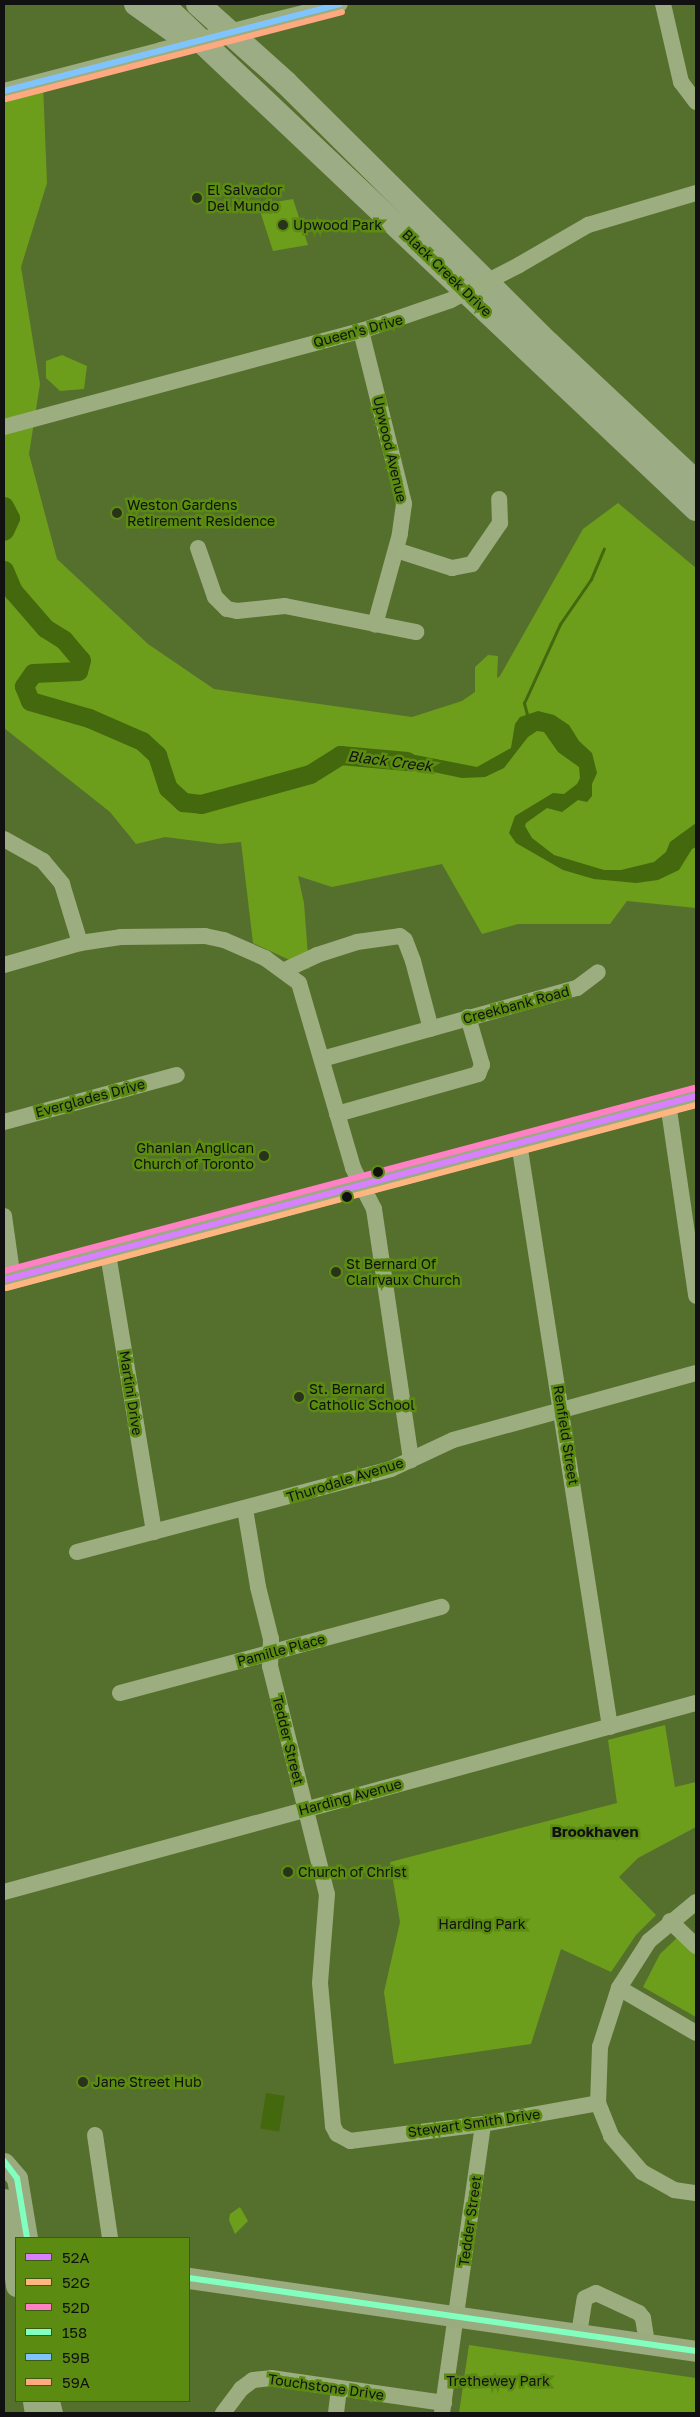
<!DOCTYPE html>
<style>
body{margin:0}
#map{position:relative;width:700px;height:2417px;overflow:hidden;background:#556f2d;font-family:"Golos Text",sans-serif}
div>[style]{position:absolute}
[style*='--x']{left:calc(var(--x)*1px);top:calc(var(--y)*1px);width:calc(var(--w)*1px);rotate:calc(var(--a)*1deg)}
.green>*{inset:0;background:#6c9e1b}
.water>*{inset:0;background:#43680d;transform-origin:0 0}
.stream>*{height:3px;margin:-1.5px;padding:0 1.5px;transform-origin:1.5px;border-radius:1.5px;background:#43680d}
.river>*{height:19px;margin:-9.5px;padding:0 9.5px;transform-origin:9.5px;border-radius:9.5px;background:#43680d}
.minor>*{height:16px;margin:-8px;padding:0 8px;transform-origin:8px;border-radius:8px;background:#9cad80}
.major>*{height:21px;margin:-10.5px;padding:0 10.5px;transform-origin:10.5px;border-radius:10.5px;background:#99ab7f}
.highway>*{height:24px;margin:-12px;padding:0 12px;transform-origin:12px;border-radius:12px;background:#9cac84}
.minor-bridge>*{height:16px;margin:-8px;padding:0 8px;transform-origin:8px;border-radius:8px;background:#9cad80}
.bus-1>*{height:6px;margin:-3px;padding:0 3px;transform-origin:3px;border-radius:3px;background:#d880ff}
.bus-2>*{height:6px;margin:-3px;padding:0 3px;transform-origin:3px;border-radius:3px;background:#ffb580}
.bus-3>*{height:6px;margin:-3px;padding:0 3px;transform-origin:3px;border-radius:3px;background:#ff80c5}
.bus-4>*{height:6px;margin:-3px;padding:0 3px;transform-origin:3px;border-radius:3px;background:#80ffbe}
.bus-5>*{height:6px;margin:-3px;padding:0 3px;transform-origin:3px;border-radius:3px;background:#80c4ff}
.bus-6>*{height:6px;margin:-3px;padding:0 3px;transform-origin:3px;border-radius:3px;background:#ffa980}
.dots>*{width:14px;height:14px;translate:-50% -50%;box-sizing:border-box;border:2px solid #5b8b11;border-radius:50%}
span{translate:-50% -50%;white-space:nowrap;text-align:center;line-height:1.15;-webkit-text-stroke:5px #5b8b11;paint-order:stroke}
.poi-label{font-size:14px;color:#111}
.left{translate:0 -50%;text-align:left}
.right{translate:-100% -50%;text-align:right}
.street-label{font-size:14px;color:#111}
.park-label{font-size:14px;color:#111}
.water-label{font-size:15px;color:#111;font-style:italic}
.neighbourhood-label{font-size:15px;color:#111;font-weight:700}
.frame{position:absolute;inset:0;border:5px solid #111;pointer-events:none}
.legend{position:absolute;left:15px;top:2237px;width:175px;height:165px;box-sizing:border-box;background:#5b8b11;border:1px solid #3d5a11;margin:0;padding:6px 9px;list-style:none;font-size:15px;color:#111}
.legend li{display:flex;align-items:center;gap:10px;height:25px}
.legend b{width:25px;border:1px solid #3d5a11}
</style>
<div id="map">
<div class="green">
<div style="clip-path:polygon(43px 83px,47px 183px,21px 267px,40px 384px,29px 454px,57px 559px,148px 644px,214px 689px,412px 717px,462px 701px,475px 692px,475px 667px,488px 655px,498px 656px,497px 678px,500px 676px,583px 529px,618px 503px,696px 568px,696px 908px,627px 901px,610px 924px,518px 924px,482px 934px,442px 864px,332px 887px,298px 876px,304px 903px,309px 969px,253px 943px,241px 842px,220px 844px,165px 837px,136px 844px,110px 812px,4px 728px,4px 85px)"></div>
<div style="clip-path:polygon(293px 199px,308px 245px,273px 251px,258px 205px)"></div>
<div style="clip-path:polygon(62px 355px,87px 366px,84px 389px,60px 391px,46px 378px,46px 361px)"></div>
<div style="clip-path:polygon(665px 1725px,675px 1787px,696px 1782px,696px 1827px,638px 1858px,619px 1877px,656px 1915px,636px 1935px,611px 1972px,561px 1949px,531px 2044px,394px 2064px,384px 1992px,400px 1922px,390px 1862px,617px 1803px,608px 1740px)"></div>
<div style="clip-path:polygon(682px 1933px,696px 1947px,696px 2017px,643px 1987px,660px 1954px)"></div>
<div style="clip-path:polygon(240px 2207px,248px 2221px,235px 2234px,229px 2220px,230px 2214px)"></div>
<div style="clip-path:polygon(469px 2345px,696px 2378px,696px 2413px,459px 2413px)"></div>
</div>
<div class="water">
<div style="clip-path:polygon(538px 711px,554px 715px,569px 725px,579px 741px,592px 753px,597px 773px,592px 784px,592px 796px,587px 802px,578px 800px,562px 812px,547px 808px,526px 823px,525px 826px,532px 838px,554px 855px,604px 870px,621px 870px,654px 862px,666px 852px,670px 842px,696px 823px,696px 847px,692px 849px,679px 870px,658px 880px,636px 883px,594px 879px,563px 870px,516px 843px,509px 833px,515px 816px,553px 793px,564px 794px,577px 784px,580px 778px,579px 767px,558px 752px,544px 732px,537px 731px,528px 737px,504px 768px,485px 777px,462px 778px,405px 766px,380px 765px,381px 752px,395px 751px,477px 767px,511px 748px,515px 724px,520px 717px)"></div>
<div style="left:266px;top:2093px;width:19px;height:36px;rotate:9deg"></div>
</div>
<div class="stream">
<div style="--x:528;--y:718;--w:16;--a:-105"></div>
<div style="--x:524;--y:703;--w:87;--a:-65.5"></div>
<div style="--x:560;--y:624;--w:55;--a:-55.4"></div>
<div style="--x:591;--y:579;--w:33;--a:-67"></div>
</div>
<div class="river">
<div style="--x:4;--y:506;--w:13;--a:63"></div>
<div style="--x:10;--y:518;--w:14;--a:115"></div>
<div style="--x:4;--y:570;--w:23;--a:67"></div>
<div style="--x:13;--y:591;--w:49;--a:49.1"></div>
<div style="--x:45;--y:628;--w:22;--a:32"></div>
<div style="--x:64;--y:640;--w:26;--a:50"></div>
<div style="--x:81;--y:660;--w:11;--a:105"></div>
<div style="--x:78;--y:671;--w:45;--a:177.5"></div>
<div style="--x:33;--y:673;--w:16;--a:125"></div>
<div style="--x:24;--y:686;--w:16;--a:68"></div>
<div style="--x:30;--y:701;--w:61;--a:16.1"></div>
<div style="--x:89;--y:718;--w:58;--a:23.5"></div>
<div style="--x:142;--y:741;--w:21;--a:43"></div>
<div style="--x:157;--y:755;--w:35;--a:72"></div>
<div style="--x:168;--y:788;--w:21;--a:43"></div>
<div style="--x:183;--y:802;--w:18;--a:6"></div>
<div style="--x:201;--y:804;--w:113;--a:-15.4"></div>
<div style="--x:310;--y:774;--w:36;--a:-32"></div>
<div style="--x:340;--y:755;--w:67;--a:5.1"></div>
</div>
<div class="minor">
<div style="--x:663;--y:4;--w:80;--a:77"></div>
<div style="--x:681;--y:82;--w:25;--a:53"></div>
<div style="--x:263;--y:23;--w:79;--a:-13.9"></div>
<div style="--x:4;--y:91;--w:162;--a:-14.6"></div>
<div style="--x:519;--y:265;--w:80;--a:-30.1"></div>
<div style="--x:588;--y:225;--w:113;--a:-16.5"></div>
<div style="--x:361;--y:331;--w:178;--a:76"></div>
<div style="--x:404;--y:504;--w:30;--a:98"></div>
<div style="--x:400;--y:534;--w:94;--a:105.4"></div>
<div style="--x:4;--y:427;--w:370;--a:-15.1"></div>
<div style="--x:361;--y:331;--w:95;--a:-19"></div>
<div style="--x:198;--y:548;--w:52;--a:70.9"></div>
<div style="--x:215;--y:597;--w:17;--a:45"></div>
<div style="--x:227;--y:609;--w:10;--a:11"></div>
<div style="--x:237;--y:611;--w:48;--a:-5.9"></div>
<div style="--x:285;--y:606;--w:134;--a:11.2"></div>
<div style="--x:396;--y:550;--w:59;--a:17.8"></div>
<div style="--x:452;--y:568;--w:20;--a:-11"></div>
<div style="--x:472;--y:564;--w:50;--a:-55.7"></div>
<div style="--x:500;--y:523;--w:24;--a:-92"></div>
<div style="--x:4;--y:839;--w:45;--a:29.4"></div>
<div style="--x:43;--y:861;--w:30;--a:50"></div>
<div style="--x:62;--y:884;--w:62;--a:73"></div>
<div style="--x:4;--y:965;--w:79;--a:-16.1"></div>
<div style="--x:80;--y:943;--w:41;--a:-8.3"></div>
<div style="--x:121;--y:937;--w:84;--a:-0.7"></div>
<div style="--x:205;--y:936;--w:19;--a:12"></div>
<div style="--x:224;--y:940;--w:45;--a:23.7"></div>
<div style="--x:265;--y:958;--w:42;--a:36.3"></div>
<div style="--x:299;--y:983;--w:193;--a:73.7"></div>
<div style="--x:353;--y:1168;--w:46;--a:62.9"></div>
<div style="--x:374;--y:1209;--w:254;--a:81.6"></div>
<div style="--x:285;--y:970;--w:35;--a:-25"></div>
<div style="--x:317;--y:955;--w:42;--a:-18"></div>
<div style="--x:357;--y:942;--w:43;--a:-7.9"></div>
<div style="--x:400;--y:936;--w:6;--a:39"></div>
<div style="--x:405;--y:940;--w:22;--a:69"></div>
<div style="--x:413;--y:961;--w:70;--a:75.2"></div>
<div style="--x:322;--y:1059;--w:265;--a:-15.6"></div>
<div style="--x:577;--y:988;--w:26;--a:-37"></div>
<div style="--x:668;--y:1103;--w:195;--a:81.7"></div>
<div style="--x:337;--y:1114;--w:147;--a:-15.8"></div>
<div style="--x:478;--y:1074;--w:10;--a:-66"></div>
<div style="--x:482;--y:1065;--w:50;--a:-106.3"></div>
<div style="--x:4;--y:1122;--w:179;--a:-15.2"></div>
<div style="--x:519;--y:1143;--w:591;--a:81.14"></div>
<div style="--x:4;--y:1216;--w:64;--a:81.9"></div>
<div style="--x:108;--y:1254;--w:282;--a:80.6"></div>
<div style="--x:245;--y:1509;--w:79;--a:80.5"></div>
<div style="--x:258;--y:1587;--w:54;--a:76"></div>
<div style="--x:271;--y:1639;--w:27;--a:92"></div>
<div style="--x:270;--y:1666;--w:235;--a:76"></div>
<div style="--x:327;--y:1894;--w:89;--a:94.5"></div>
<div style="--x:320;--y:1983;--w:144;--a:84.8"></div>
<div style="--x:333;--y:2126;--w:9;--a:63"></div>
<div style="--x:337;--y:2134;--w:15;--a:28"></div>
<div style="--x:350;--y:2141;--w:134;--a:-7.3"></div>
<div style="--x:483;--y:2124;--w:117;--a:-10.3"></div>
<div style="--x:77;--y:1552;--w:325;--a:-14.8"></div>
<div style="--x:391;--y:1469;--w:68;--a:-25.1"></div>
<div style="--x:453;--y:1440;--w:252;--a:-15.4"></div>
<div style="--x:120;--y:1693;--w:333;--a:-15"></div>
<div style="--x:4;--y:1892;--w:717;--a:-15.28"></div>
<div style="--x:696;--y:1902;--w:61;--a:140.3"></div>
<div style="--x:649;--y:1941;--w:56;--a:122.6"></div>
<div style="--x:619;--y:1988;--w:62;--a:107.9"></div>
<div style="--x:600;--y:2047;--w:56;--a:92"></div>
<div style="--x:598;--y:2103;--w:35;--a:68"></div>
<div style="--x:611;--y:2136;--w:48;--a:49.3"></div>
<div style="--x:642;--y:2172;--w:37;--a:29"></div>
<div style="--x:674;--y:2190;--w:22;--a:8"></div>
<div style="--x:670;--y:1921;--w:36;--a:44"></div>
<div style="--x:619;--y:1988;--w:89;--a:30.3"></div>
<div style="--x:95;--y:2135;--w:104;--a:81.7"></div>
<div style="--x:579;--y:2334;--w:36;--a:-81"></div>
<div style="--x:585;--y:2298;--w:12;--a:-24"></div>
<div style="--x:596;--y:2293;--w:47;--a:24.9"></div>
<div style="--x:639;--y:2313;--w:6;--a:51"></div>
<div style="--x:643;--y:2318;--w:25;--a:81"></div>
<div style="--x:223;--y:2413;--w:30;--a:-53"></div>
<div style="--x:241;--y:2389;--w:15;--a:-37"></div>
<div style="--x:253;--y:2380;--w:18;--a:-6"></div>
<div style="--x:271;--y:2378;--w:175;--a:8.2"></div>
<div style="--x:336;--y:2413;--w:25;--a:-83"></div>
<div style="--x:442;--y:2413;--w:292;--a:-81.9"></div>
</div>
<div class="major">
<div style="--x:4;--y:1280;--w:716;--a:-14.89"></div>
<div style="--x:4;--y:2163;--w:20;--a:49"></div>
<div style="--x:17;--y:2178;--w:61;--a:80.5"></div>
<div style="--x:4;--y:2199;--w:88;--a:82.1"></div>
<div style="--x:189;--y:2278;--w:512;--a:8.19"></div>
<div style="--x:33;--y:2401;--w:12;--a:81"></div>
<div style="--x:49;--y:2401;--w:12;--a:76"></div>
</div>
<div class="highway">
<div style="--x:136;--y:4;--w:47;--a:35.4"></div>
<div style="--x:162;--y:4;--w:735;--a:43.4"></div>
<div style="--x:198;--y:4;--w:118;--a:41.9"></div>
<div style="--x:286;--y:83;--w:371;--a:44.8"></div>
<div style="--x:549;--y:344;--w:202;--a:43.2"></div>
</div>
<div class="minor-bridge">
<div style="--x:161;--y:50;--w:106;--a:-14.8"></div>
<div style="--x:451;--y:300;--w:76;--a:-27.2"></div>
</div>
<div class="bus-1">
<div style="--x:4;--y:1280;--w:716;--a:-14.89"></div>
</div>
<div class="bus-2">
<div style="--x:6;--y:1288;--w:714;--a:-14.85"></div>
</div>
<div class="bus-3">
<div style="--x:4;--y:1271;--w:714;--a:-14.85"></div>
</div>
<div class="bus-4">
<div style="--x:4;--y:2161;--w:21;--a:53"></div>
<div style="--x:17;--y:2178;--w:61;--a:80.5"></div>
<div style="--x:189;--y:2278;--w:512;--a:8.19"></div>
</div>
<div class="bus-5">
<div style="--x:4;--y:91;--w:347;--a:-14.5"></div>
</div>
<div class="bus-6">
<div style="--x:6;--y:99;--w:347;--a:-14.5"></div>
</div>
<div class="dots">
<div style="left:197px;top:198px;background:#29321b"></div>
<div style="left:283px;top:225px;background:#29321b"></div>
<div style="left:117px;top:513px;background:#29321b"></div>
<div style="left:264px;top:1156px;background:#29321b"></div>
<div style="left:378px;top:1172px;background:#111"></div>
<div style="left:347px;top:1197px;background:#111"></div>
<div style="left:336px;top:1272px;background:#29321b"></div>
<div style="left:299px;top:1397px;background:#29321b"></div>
<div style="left:288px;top:1872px;background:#29321b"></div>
<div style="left:83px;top:2082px;background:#29321b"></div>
</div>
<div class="poi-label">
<span class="left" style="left:207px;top:198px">El Salvador<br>Del Mundo</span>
<span class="left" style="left:293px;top:225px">Upwood Park</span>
<span class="left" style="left:127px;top:513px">Weston Gardens<br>Retirement Residence</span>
<span class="right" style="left:254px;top:1156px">Ghanian Anglican<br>Church of Toronto</span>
<span class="left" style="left:346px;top:1272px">St Bernard Of<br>Clairvaux Church</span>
<span class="left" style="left:309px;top:1397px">St. Bernard<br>Catholic School</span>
<span class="left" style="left:298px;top:1872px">Church of Christ</span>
<span class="left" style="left:93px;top:2082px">Jane Street Hub</span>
</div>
<div class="street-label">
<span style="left:447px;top:273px;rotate:44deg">Black Creek Drive</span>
<span style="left:358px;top:331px;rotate:-15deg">Queen's Drive</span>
<span style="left:390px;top:449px;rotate:77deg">Upwood Avenue</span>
<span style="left:516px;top:1005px;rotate:-15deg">Creekbank Road</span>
<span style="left:90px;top:1098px;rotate:-15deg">Everglades Drive</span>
<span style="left:131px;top:1393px;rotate:81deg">Martini Drive</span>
<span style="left:566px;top:1435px;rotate:81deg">Renfield Street</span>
<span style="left:345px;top:1480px;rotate:-17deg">Thurodale Avenue</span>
<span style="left:281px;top:1650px;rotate:-15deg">Pamille Place</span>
<span style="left:288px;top:1740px;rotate:76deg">Tedder Street</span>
<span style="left:350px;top:1797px;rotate:-15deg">Harding Avenue</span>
<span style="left:474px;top:2123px;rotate:-8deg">Stewart Smith Drive</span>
<span style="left:470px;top:2221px;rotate:-82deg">Tedder Street</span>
<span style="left:326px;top:2387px;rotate:8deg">Touchstone Drive</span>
</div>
<div class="park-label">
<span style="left:482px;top:1924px">Harding Park</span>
<span style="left:498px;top:2381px">Trethewey Park</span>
</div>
<div class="water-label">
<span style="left:390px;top:761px;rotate:7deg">Black Creek</span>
</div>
<div class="neighbourhood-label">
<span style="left:595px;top:1832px">Brookhaven</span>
</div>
<div class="frame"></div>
<ul class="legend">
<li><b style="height:6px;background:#d880ff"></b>52A</li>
<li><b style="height:6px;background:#ffb580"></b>52G</li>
<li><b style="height:6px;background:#ff80c5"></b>52D</li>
<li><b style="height:6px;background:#80ffbe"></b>158</li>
<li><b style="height:6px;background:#80c4ff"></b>59B</li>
<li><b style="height:6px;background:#ffa980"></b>59A</li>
</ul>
</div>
